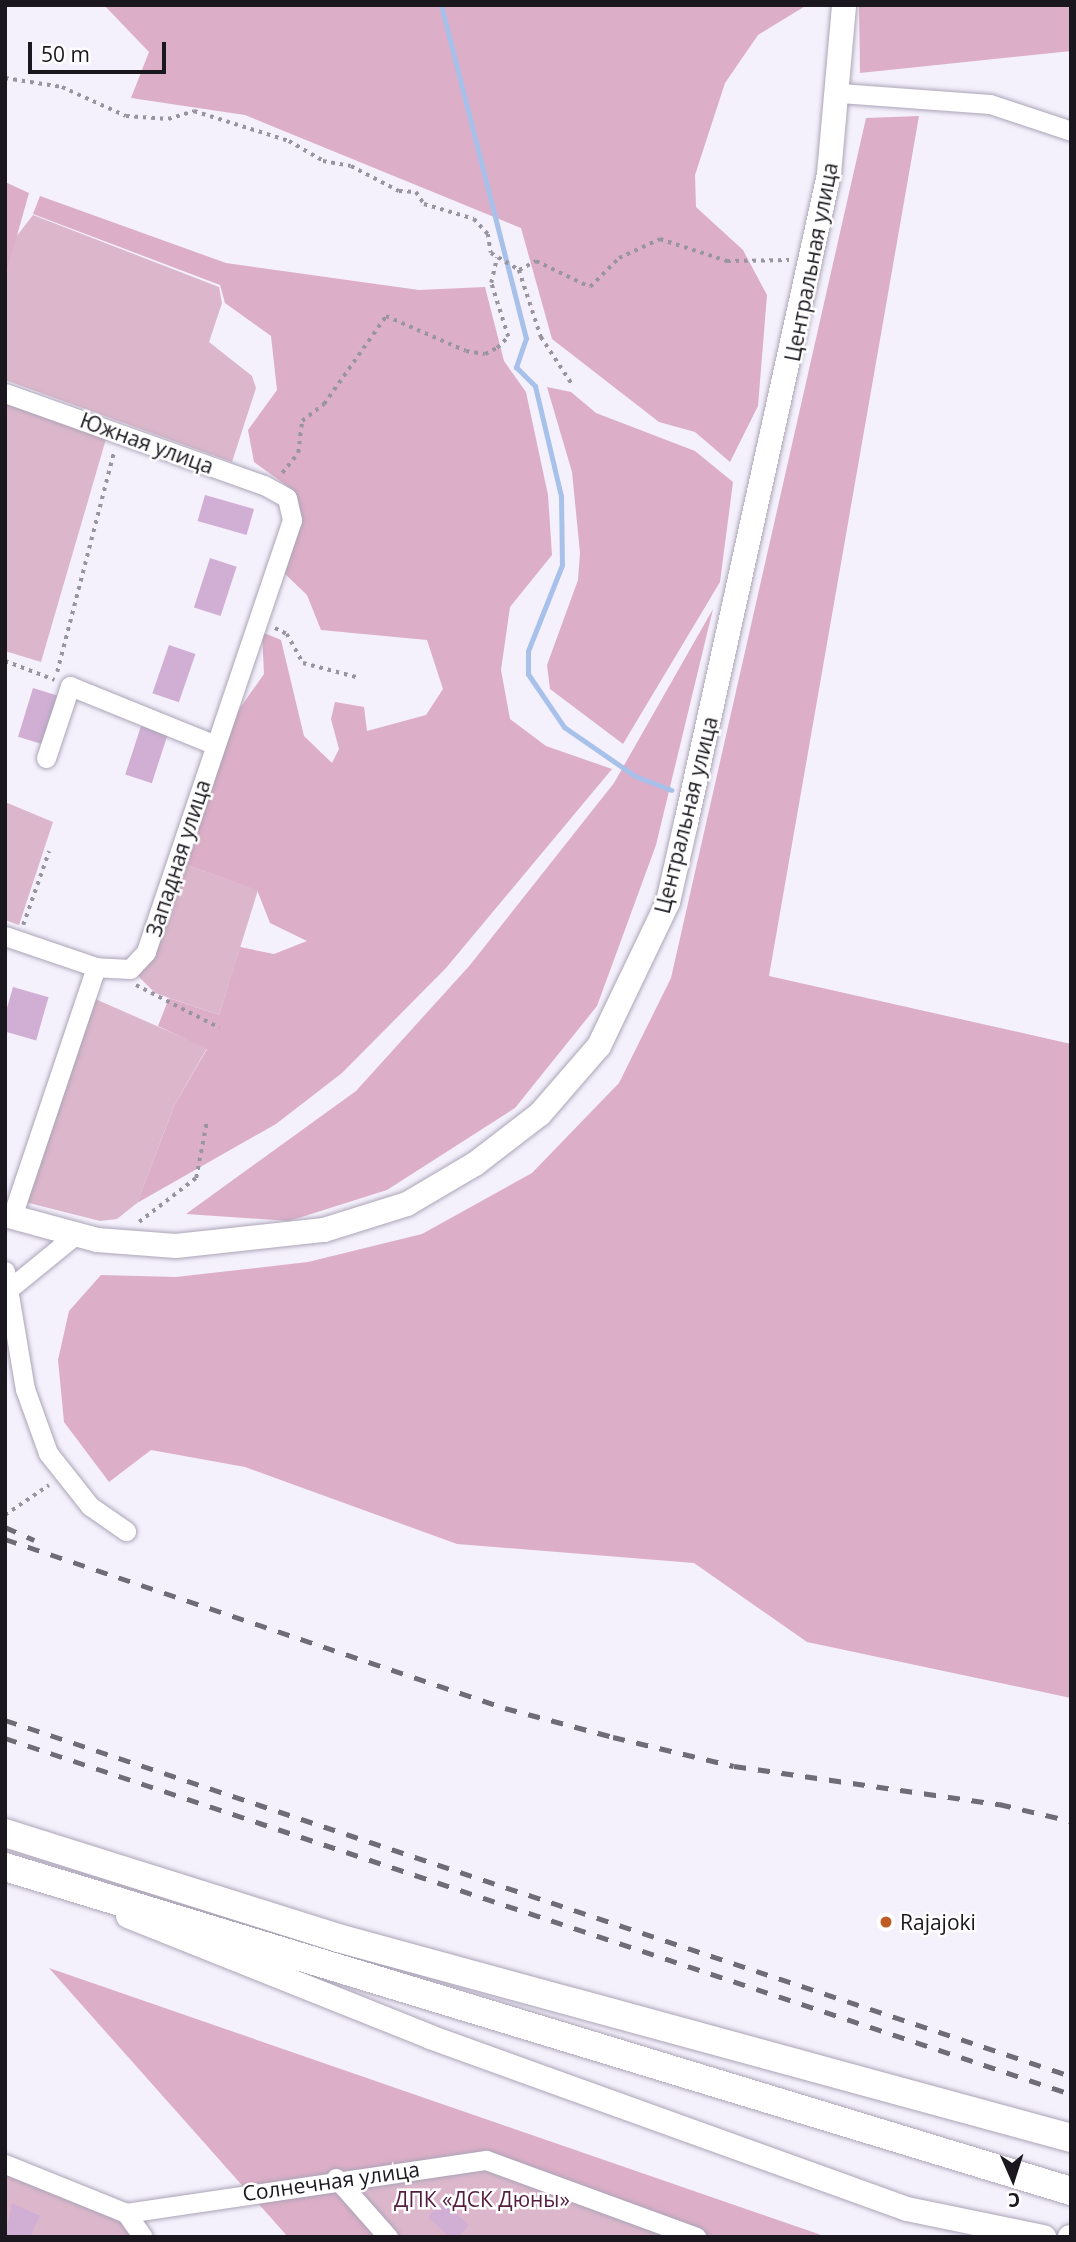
<!DOCTYPE html>
<meta charset="utf-8">
<style>
body{margin:0}
#map{position:relative;width:1076px;height:2242px;overflow:hidden;background:#f4f0fc;font-family:"Open Sans",sans-serif}
div>[style]{position:absolute}
[style*='--x']{left:calc(var(--x)*1px);top:calc(var(--y)*1px);width:calc(var(--w)*1px);rotate:calc(var(--a)*1deg)}
.green>*{inset:0;background:#dcb7cb}
.forest>*{inset:0;background:#ddaec8}
.stream>*{height:5px;margin:-2.5px;padding:0 2.5px;transform-origin:2.5px;border-radius:2.5px;background:#a7c1ea}
.building>*{inset:0;background:#d1afd5;transform-origin:0 0}
.path>*{height:3.5px;margin-top:-1.75px;transform-origin:0;background:repeating-linear-gradient(90deg,#98959e 0 3.5px,transparent 0 8.5px)}
.roads{filter:drop-shadow(0 0 2px #aba4b7) drop-shadow(0 0 2px #aba4b7)}
.minor>*{height:19px;margin:-9.5px;padding:0 9.5px;transform-origin:9.5px;border-radius:9.5px;background:#fff}
.major>*{height:24px;margin:-12px;padding:0 12px;transform-origin:12px;border-radius:12px;background:#fff}
.highway>*{height:28px;margin:-14px;padding:0 14px;transform-origin:14px;border-radius:14px;background:#fff}
.rail>*{height:5px;margin-top:-2.5px;transform-origin:0;background:repeating-linear-gradient(90deg,#6f6c75 0 12px,transparent 0 24px)}
.dots>*{width:19px;height:19px;translate:-50% -50%;box-sizing:border-box;border:4px solid #fff;border-radius:50%}
span{translate:-50% -50%;white-space:nowrap;text-align:center;line-height:1.15;-webkit-text-stroke:5px #fff;paint-order:stroke}
.street-label{font-size:21px;color:#1a171e}
.poi-label{font-size:21px;color:#1a171e}
.left{translate:0 -50%;text-align:left}
.park-label{font-size:21px;color:#541c40}
.frame{position:absolute;inset:0;border:7px solid #1a171e;pointer-events:none}
.north{position:absolute;left:978px;top:2144px;width:70px;height:70px;-webkit-text-stroke:5px #fff;paint-order:stroke;rotate:177deg;font-size:19px;font-weight:700;line-height:28px;text-align:center;color:#1a171e}
.north::after{content:'';display:block;margin:auto;width:24px;height:32px;background:#1a171e;clip-path:polygon(50% 0,100% 100%,50% 72%,0 100%)}
.scale{position:absolute;left:28px;top:42px;width:138px;height:32px;box-sizing:border-box;border:4px solid #1a171e;border-top:0;padding-left:9px;font-size:21px;line-height:24px;white-space:nowrap;color:#1a171e;-webkit-text-stroke:5px #fff;paint-order:stroke}
</style>
<div id="map">
<div class="green">
<div style="clip-path:polygon(33px 215px,219px 287px,222px 303px,209px 342px,252px 376px,256px 388px,232px 462px,5px 380px,5px 277px,16px 237px)"></div>
<div style="clip-path:polygon(5px 402px,106px 439px,41px 662px,5px 651px)"></div>
<div style="clip-path:polygon(5px 802px,53px 822px,19px 925px,5px 920px)"></div>
<div style="clip-path:polygon(184px 864px,258px 890px,219px 1015px,155px 993px,135px 973px)"></div>
<div style="clip-path:polygon(93px 998px,207px 1048px,174px 1106px,137px 1203px,117px 1219px,100px 1221px,25px 1202px)"></div>
<div style="clip-path:polygon(486px 2160px,696px 2237px,385px 2237px,334px 2179px)"></div>
<div style="clip-path:polygon(5px 2164px,122px 2212px,140px 2237px,5px 2237px)"></div>
</div>
<div class="forest">
<div style="clip-path:polygon(104px 5px,807px 5px,758px 35px,725px 83px,695px 175px,696px 207px,743px 250px,767px 295px,758px 406px,730px 462px,695px 432px,659px 422px,552px 339px,521px 228px,245px 115px,131px 98px,149px 52px)"></div>
<div style="clip-path:polygon(859px 5px,1071px 5px,1071px 51px,860px 73px)"></div>
<div style="clip-path:polygon(919px 116px,769px 976px,1071px 1044px,1071px 1698px,807px 1642px,694px 1563px,457px 1544px,245px 1467px,151px 1450px,109px 1482px,64px 1422px,58px 1360px,69px 1311px,101px 1275px,176px 1277px,308px 1262px,422px 1234px,532px 1173px,619px 1083px,671px 978px,866px 118px)"></div>
<div style="clip-path:polygon(5px 182px,29px 193px,5px 278px)"></div>
<div style="clip-path:polygon(40px 196px,226px 263px,419px 290px,485px 287px,504px 361px,526px 392px,548px 495px,552px 555px,510px 607px,501px 670px,510px 719px,546px 746px,612px 769px,446px 968px,342px 1073px,276px 1124px,137px 1203px,174px 1106px,207px 1049px,158px 1026px,169px 998px,219px 1015px,240px 947px,274px 954px,307px 941px,270px 923px,257px 890px,184px 864px,233px 718px,264px 674px,262px 632px,281px 640px,304px 736px,332px 763px,339px 749px,331px 719px,335px 702px,364px 707px,367px 731px,426px 715px,443px 689px,427px 640px,321px 630px,307px 595px,283px 572px,300px 522px,294px 491px,254px 462px,248px 430px,277px 390px,271px 336px,225px 303px,220px 285px,33px 214px)"></div>
<div style="clip-path:polygon(547px 387px,571px 392px,596px 413px,695px 451px,733px 482px,720px 582px,623px 744px,550px 689px,547px 665px,578px 580px,580px 553px,572px 472px)"></div>
<div style="clip-path:polygon(713px 609px,656px 845px,597px 1006px,515px 1108px,387px 1190px,289px 1221px,186px 1214px,356px 1091px,470px 965px,614px 783px)"></div>
<div style="clip-path:polygon(49px 1968px,827px 2237px,696px 2237px,486px 2160px,335px 2178px,385px 2237px,288px 2237px)"></div>
</div>
<div class="stream">
<div style="--x:441;--y:5;--w:344;--a:75.7"></div>
<div style="--x:526;--y:338;--w:31;--a:109"></div>
<div style="--x:516;--y:367;--w:27;--a:45"></div>
<div style="--x:535;--y:386;--w:113;--a:76.7"></div>
<div style="--x:561;--y:496;--w:69;--a:89.2"></div>
<div style="--x:562;--y:565;--w:92;--a:111.6"></div>
<div style="--x:528;--y:651;--w:23;--a:90"></div>
<div style="--x:528;--y:674;--w:64;--a:55.8"></div>
<div style="--x:564;--y:727;--w:86;--a:34.6"></div>
<div style="--x:635;--y:776;--w:39;--a:21"></div>
</div>
<div class="building">
<div style="left:205px;top:495px;width:51px;height:27px;rotate:16deg"></div>
<div style="left:210px;top:558px;width:28px;height:52px;rotate:18deg"></div>
<div style="left:169px;top:645px;width:28px;height:51px;rotate:19deg"></div>
<div style="left:33px;top:688px;width:27px;height:51px;rotate:17deg"></div>
<div style="left:141px;top:726px;width:28px;height:51px;rotate:18deg"></div>
<div style="left:13px;top:987px;width:37px;height:45px;rotate:16deg"></div>
<div style="clip-path:polygon(443px 2201px,469px 2225px,458px 2237px,449px 2237px,428px 2217px)"></div>
<div style="clip-path:polygon(12px 2203px,40px 2216px,30px 2237px,5px 2237px)"></div>
</div>
<div class="path">
<div style="--x:5;--y:78;--w:58;--a:9"></div>
<div style="--x:62;--y:87;--w:70;--a:24.4"></div>
<div style="--x:126;--y:116;--w:42;--a:4.1"></div>
<div style="--x:168;--y:119;--w:27;--a:-17"></div>
<div style="--x:194;--y:111;--w:100;--a:17.5"></div>
<div style="--x:289;--y:141;--w:39;--a:30"></div>
<div style="--x:323;--y:161;--w:28;--a:10"></div>
<div style="--x:351;--y:166;--w:54;--a:27.5"></div>
<div style="--x:399;--y:191;--w:17;--a:3"></div>
<div style="--x:416;--y:192;--w:14;--a:56"></div>
<div style="--x:424;--y:204;--w:52;--a:16.7"></div>
<div style="--x:474;--y:219;--w:21;--a:47"></div>
<div style="--x:488;--y:234;--w:19;--a:81"></div>
<div style="--x:491;--y:253;--w:33;--a:31"></div>
<div style="--x:519;--y:270;--w:19;--a:-28"></div>
<div style="--x:536;--y:261;--w:60;--a:25.7"></div>
<div style="--x:590;--y:287;--w:41;--a:-45"></div>
<div style="--x:619;--y:258;--w:45;--a:-24.9"></div>
<div style="--x:660;--y:239;--w:71;--a:18.2"></div>
<div style="--x:727;--y:261;--w:62;--a:-0.9"></div>
<div style="--x:519;--y:270;--w:71;--a:71.8"></div>
<div style="--x:541;--y:337;--w:56;--a:56.6"></div>
<div style="--x:282;--y:473;--w:26;--a:-51"></div>
<div style="--x:298;--y:453;--w:32;--a:-83"></div>
<div style="--x:302;--y:421;--w:28;--a:-38"></div>
<div style="--x:324;--y:404;--w:108;--a:-54.8"></div>
<div style="--x:386;--y:316;--w:87;--a:23.6"></div>
<div style="--x:466;--y:351;--w:19;--a:9"></div>
<div style="--x:485;--y:354;--w:13;--a:-27"></div>
<div style="--x:497;--y:348;--w:16;--a:-45"></div>
<div style="--x:508;--y:337;--w:57;--a:-107.5"></div>
<div style="--x:491;--y:283;--w:26;--a:-77"></div>
<div style="--x:275;--y:628;--w:13;--a:27"></div>
<div style="--x:287;--y:634;--w:33;--a:61"></div>
<div style="--x:303;--y:663;--w:55;--a:14.8"></div>
<div style="--x:5;--y:661;--w:53;--a:20.8"></div>
<div style="--x:57;--y:672;--w:227;--a:-75.5"></div>
<div style="--x:23;--y:925;--w:78;--a:-70.6"></div>
<div style="--x:136;--y:985;--w:94;--a:27.1"></div>
<div style="--x:139;--y:1222;--w:72;--a:-37.7"></div>
<div style="--x:196;--y:1178;--w:59;--a:-79.3"></div>
<div style="--x:5;--y:1515;--w:53;--a:-34.3"></div>
</div>
<div class="roads">
<div class="minor">
<div style="--x:840;--y:93;--w:150;--a:4.2"></div>
<div style="--x:990;--y:104;--w:85;--a:18.4"></div>
<div style="--x:5;--y:393;--w:275;--a:19.6"></div>
<div style="--x:264;--y:485;--w:26;--a:29"></div>
<div style="--x:287;--y:498;--w:23;--a:77"></div>
<div style="--x:292;--y:520;--w:456;--a:108.7"></div>
<div style="--x:146;--y:952;--w:23;--a:133"></div>
<div style="--x:130;--y:969;--w:34;--a:-177"></div>
<div style="--x:96;--y:967;--w:264;--a:108.6"></div>
<div style="--x:46;--y:758;--w:76;--a:-71.6"></div>
<div style="--x:70;--y:686;--w:157;--a:22.1"></div>
<div style="--x:5;--y:936;--w:96;--a:18.8"></div>
<div style="--x:5;--y:1271;--w:120;--a:80.4"></div>
<div style="--x:25;--y:1389;--w:68;--a:70.2"></div>
<div style="--x:48;--y:1453;--w:68;--a:51.6"></div>
<div style="--x:90;--y:1506;--w:44;--a:34.8"></div>
<div style="--x:9;--y:1289;--w:84;--a:-39.2"></div>
<div style="--x:5;--y:2164;--w:131;--a:22"></div>
<div style="--x:126;--y:2213;--w:364;--a:-8.4"></div>
<div style="--x:486;--y:2160;--w:224;--a:20.1"></div>
<div style="--x:336;--y:2178;--w:79;--a:48.6"></div>
<div style="--x:126;--y:2213;--w:29;--a:55"></div>
</div>
<div class="major">
<div style="--x:5;--y:1215;--w:95;--a:15.2"></div>
<div style="--x:97;--y:1240;--w:79;--a:4.3"></div>
<div style="--x:176;--y:1246;--w:149;--a:-6.2"></div>
<div style="--x:324;--y:1230;--w:87;--a:-17.4"></div>
<div style="--x:407;--y:1204;--w:79;--a:-30.5"></div>
<div style="--x:475;--y:1164;--w:82;--a:-37.6"></div>
<div style="--x:540;--y:1114;--w:90;--a:-49.1"></div>
<div style="--x:599;--y:1046;--w:160;--a:-64.4"></div>
<div style="--x:668;--y:902;--w:81;--a:-77.2"></div>
<div style="--x:686;--y:823;--w:665;--a:-77.57"></div>
<div style="--x:829;--y:174;--w:170;--a:-84.9"></div>
<div style="--x:128;--y:1916;--w:325;--a:21.8"></div>
<div style="--x:430;--y:2037;--w:507;--a:19.83"></div>
<div style="--x:907;--y:2209;--w:140;--a:11.6"></div>
<div style="--x:1070;--y:2237;--w:1;--a:0"></div>
</div>
<div class="highway">
<div style="--x:5;--y:1833;--w:349;--a:17.5"></div>
<div style="--x:338;--y:1938;--w:760;--a:15.26"></div>
<div style="--x:5;--y:1867;--w:1114;--a:16.91"></div>
</div>
</div>
<div class="rail">
<div style="--x:5;--y:1527;--w:32;--a:24"></div>
<div style="--x:5;--y:1539;--w:528;--a:18.68"></div>
<div style="--x:505;--y:1708;--w:112;--a:15"></div>
<div style="--x:613;--y:1737;--w:124;--a:13.5"></div>
<div style="--x:734;--y:1766;--w:268;--a:8.2"></div>
<div style="--x:999;--y:1804;--w:74;--a:13.3"></div>
<div style="--x:5;--y:1720;--w:1124;--a:18.47"></div>
<div style="--x:5;--y:1738;--w:1124;--a:18.47"></div>
</div>
<div class="dots">
<div style="left:886px;top:1922px;background:#bf5c23"></div>
</div>
<div class="street-label">
<span style="left:811px;top:262px;rotate:-79deg">Центральная улица</span>
<span style="left:147px;top:443px;rotate:20deg">Южная улица</span>
<span style="left:686px;top:815px;rotate:-76deg">Центральная улица</span>
<span style="left:178px;top:858px;rotate:-72deg">Западная улица</span>
<span style="left:331px;top:2181px;rotate:-8deg">Солнечная улица</span>
</div>
<div class="poi-label">
<span class="left" style="left:900px;top:1922px">Rajajoki</span>
</div>
<div class="park-label">
<span style="left:482px;top:2199px">ДПК «ДСК Дюны»</span>
</div>
<div class="frame"></div>
<div class="north">С</div>
<div class="scale">50 m</div>
</div>
